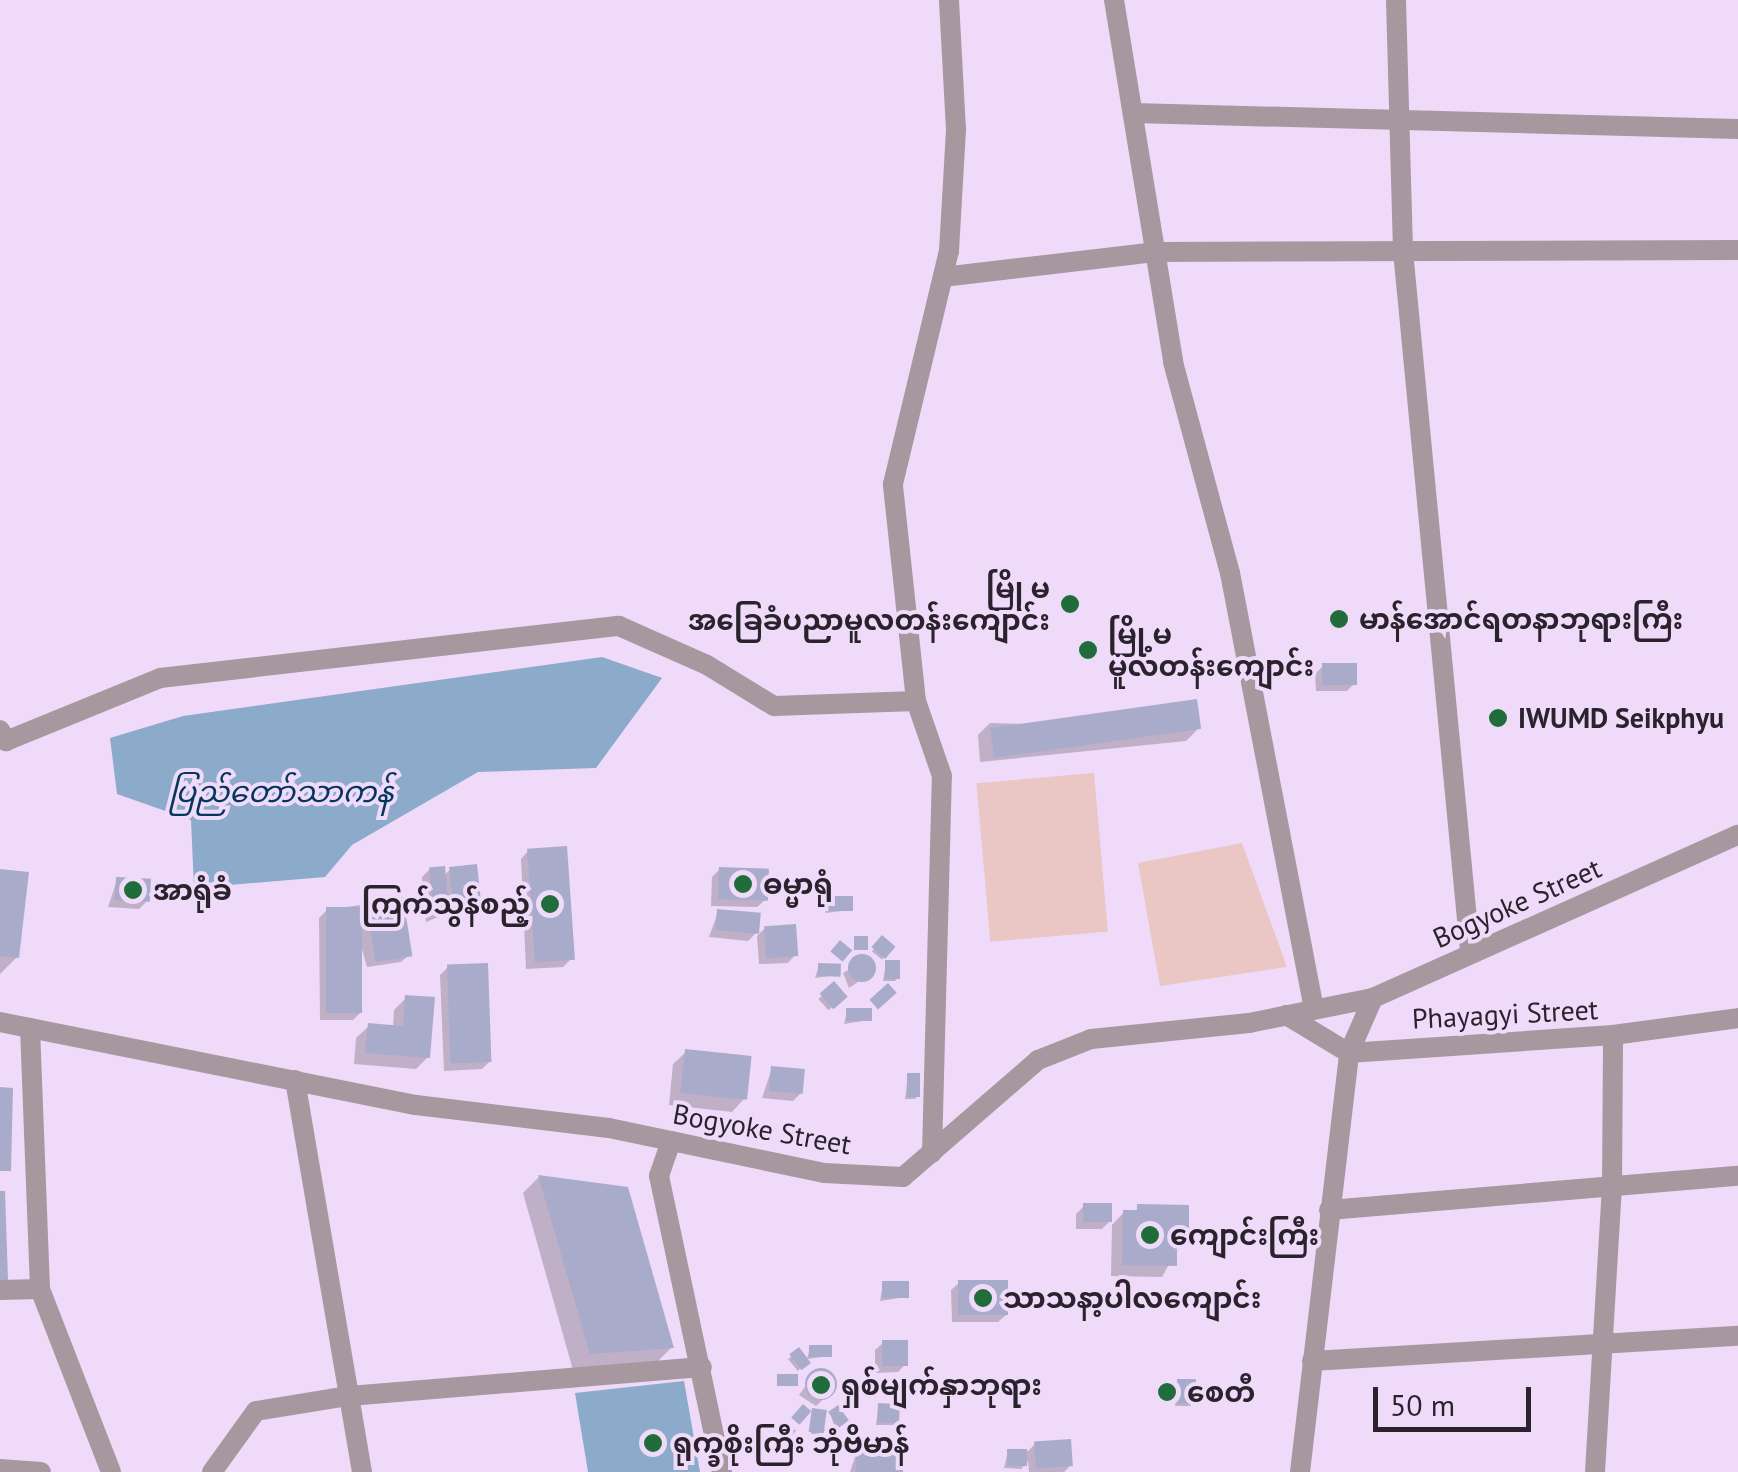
<!DOCTYPE html>
<meta charset="utf-8">
<style>
body{margin:0}
#map{position:relative;width:1738px;height:1472px;overflow:hidden;background:#efdbf9;font-family:"PT Sans","Noto Sans Myanmar",sans-serif}
div>[style]{position:absolute}
[style*='--x']{left:calc(var(--x)*1px);top:calc(var(--y)*1px);width:calc(var(--w)*1px);rotate:calc(var(--a)*1deg)}
.green>*{inset:0;background:#eac6c4;transform-origin:0 0}
.water>*{inset:0;background:#8caac9}
.shadow>*{inset:0;background:#0003;transform-origin:0 0}
.building>*{inset:0;background:#a9abca;transform-origin:0 0}
.round{border-radius:50%}
.street>*{height:20px;margin:-10px;padding:0 10px;transform-origin:10px;border-radius:10px;background:#a7989f}
.dots>*{width:28px;height:28px;translate:-50% -50%;box-sizing:border-box;border:5px solid #efdbf9;border-radius:50%}
span{translate:-50% -50%;white-space:nowrap;text-align:center;line-height:1.15;-webkit-text-stroke:8px #efdbf9;paint-order:stroke}
.poi-label{font-size:28px;color:#2a232d;font-weight:700}
.right{translate:-100% -50%;text-align:right}
.left{translate:0 -50%;text-align:left}
.street-label{font-size:28px;color:#2a232d}
.water-label{font-size:30px;color:#05365e;font-style:italic}
.scale{position:absolute;left:1373px;top:1387px;width:158px;height:45px;box-sizing:border-box;border:5px solid #2a232d;border-top:0;padding-left:12px;font-size:30px;line-height:35px;white-space:nowrap;color:#2a232d;-webkit-text-stroke:8px #efdbf9;paint-order:stroke}
</style>
<div id="map">
<div class="green">
<div style="left:1094px;top:773px;width:159px;height:118px;rotate:85deg"></div>
<div style="clip-path:polygon(1242px 843px,1287px 967px,1160px 986px,1138px 863px)"></div>
</div>
<div class="water">
<div style="clip-path:polygon(602px 657px,662px 678px,596px 768px,478px 772px,352px 845px,325px 877px,194px 888px,191px 820px,117px 794px,110px 738px,183px 716px)"></div>
<div style="clip-path:polygon(684px 1381px,700px 1472px,588px 1472px,575px 1393px)"></div>
</div>
<div class="shadow">
<div style="clip-path:polygon(1323px 666px,1355px 683px,1347px 691px,1316px 691px,1315px 674px)"></div>
<div style="clip-path:polygon(990px 723px,1198px 729px,1186px 741px,980px 762px,978px 735px)"></div>
<div style="clip-path:polygon(528px 851px,571px 959px,563px 967px,526px 969px,521px 859px)"></div>
<div style="clip-path:polygon(430px 869px,443px 876px,451px 869px,478px 901px,426px 922px,422px 877px)"></div>
<div style="clip-path:polygon(720px 869px,765px 900px,757px 907px,711px 906px,712px 877px)"></div>
<div style="clip-path:polygon(0 872px,17px 957px,0 974px)"></div>
<div style="clip-path:polygon(117px 880px,147px 901px,139px 909px,108px 907px)"></div>
<div style="clip-path:polygon(828px 899px,851px 910px,825px 913px)"></div>
<div style="clip-path:polygon(367px 904px,409px 955px,401px 962px,367px 967px,360px 942px,361px 1012px,353px 1020px,320px 1020px,319px 918px,327px 910px)"></div>
<div style="clip-path:polygon(718px 912px,756px 933px,748px 941px,709px 937px)"></div>
<div style="clip-path:polygon(765px 928px,795px 955px,788px 963px,759px 964px,757px 936px)"></div>
<div style="left:882px;top:939px;width:13px;height:16px;rotate:39deg"></div>
<div style="clip-path:polygon(867px 959px,873px 972px,849px 988px,843px 973px)"></div>
<div style="clip-path:polygon(886px 963px,898px 978px,895px 981px,883px 981px)"></div>
<div style="clip-path:polygon(819px 966px,838px 975px,815px 978px)"></div>
<div style="clip-path:polygon(448px 967px,490px 1061px,482px 1069px,444px 1071px,440px 975px)"></div>
<div style="left:834px;top:985px;width:15px;height:21px;rotate:48deg"></div>
<div style="clip-path:polygon(406px 998px,428px 1057px,416px 1069px,354px 1064px,356px 1038px,369px 1026px,393px 1027px,394px 1010px)"></div>
<div style="clip-path:polygon(847px 1011px,869px 1020px,844px 1024px)"></div>
<div style="clip-path:polygon(686px 1052px,744px 1099px,732px 1112px,669px 1105px,673px 1064px)"></div>
<div style="clip-path:polygon(772px 1068px,801px 1093px,793px 1101px,762px 1098px)"></div>
<div style="clip-path:polygon(908px 1076px,918px 1096px,915px 1099px,905px 1099px)"></div>
<div style="clip-path:polygon(539px 1177px,671px 1348px,655px 1364px,573px 1370px,523px 1193px)"></div>
<div style="clip-path:polygon(1084px 1206px,1110px 1221px,1102px 1229px,1076px 1229px,1076px 1214px)"></div>
<div style="clip-path:polygon(1124px 1212px,1186px 1234px,1162px 1277px,1111px 1276px,1112px 1225px)"></div>
<div style="clip-path:polygon(959px 1283px,1006px 1315px,998px 1322px,952px 1322px,951px 1290px)"></div>
<div style="clip-path:polygon(883px 1284px,906px 1297px,880px 1301px)"></div>
<div style="clip-path:polygon(883px 1343px,906px 1364px,898px 1372px,875px 1373px,875px 1350px)"></div>
<div style="clip-path:polygon(810px 1348px,830px 1356px,807px 1359px)"></div>
<div style="clip-path:polygon(799px 1351px,806px 1360px,798px 1371px,788px 1359px)"></div>
<div style="clip-path:polygon(815px 1373px,833px 1380px,831px 1392px,816px 1406px,799px 1395px)"></div>
<div style="clip-path:polygon(1178px 1382px,1194px 1403px,1190px 1406px,1175px 1406px)"></div>
<div style="clip-path:polygon(1166px 1387px,1172px 1391px,1163px 1401px,1158px 1398px)"></div>
<div style="clip-path:polygon(879px 1405px,898px 1422px,895px 1425px,876px 1425px)"></div>
<div style="clip-path:polygon(814px 1413px,825px 1430px,822px 1434px,811px 1434px)"></div>
<div style="clip-path:polygon(830px 1413px,842px 1423px,835px 1428px)"></div>
<div style="clip-path:polygon(1035px 1444px,1070px 1466px,1064px 1472px,1029px 1472px,1028px 1461px,1021px 1469px,1004px 1468px,1008px 1451px,1028px 1451px)"></div>
<div style="clip-path:polygon(857px 1451px,901px 1472px,850px 1472px)"></div>
</div>
<div class="building">
<div style="left:1322px;top:663px;width:35px;height:22px"></div>
<div style="left:1197px;top:699px;width:30px;height:209px;rotate:82deg"></div>
<div style="left:567px;top:846px;width:114px;height:40px;rotate:86deg"></div>
<div style="left:477px;top:864px;width:38px;height:28px;rotate:84deg"></div>
<div style="left:445px;top:866px;width:48px;height:16px;rotate:85deg"></div>
<div style="left:719px;top:867px;width:50px;height:32px;rotate:2deg"></div>
<div style="clip-path:polygon(0 869px,29px 872px,19px 958px,0 956px)"></div>
<div style="left:116px;top:877px;width:35px;height:23px;rotate:3deg"></div>
<div style="left:853px;top:896px;width:15px;height:26px;rotate:90deg"></div>
<div style="left:403px;top:897px;width:60px;height:37px;rotate:81deg"></div>
<div style="left:326px;top:907px;width:36px;height:106px"></div>
<div style="left:717px;top:909px;width:44px;height:21px;rotate:5deg"></div>
<div style="left:796px;top:924px;width:32px;height:32px;rotate:86deg"></div>
<div style="left:882px;top:935px;width:18px;height:16px;rotate:41deg"></div>
<div style="left:854px;top:936px;width:14px;height:14px"></div>
<div style="left:840px;top:940px;width:16px;height:15px;rotate:40deg"></div>
<div class="round" style="left:848px;top:954px;width:28px;height:28px"></div>
<div style="left:885px;top:960px;width:15px;height:19px"></div>
<div style="left:488px;top:963px;width:99px;height:41px;rotate:88deg"></div>
<div style="left:818px;top:963px;width:23px;height:13px;rotate:2deg"></div>
<div style="left:834px;top:981px;width:21px;height:19px;rotate:49deg"></div>
<div style="left:888px;top:983px;width:13px;height:25px;rotate:48deg"></div>
<div style="clip-path:polygon(405px 995px,435px 997px,430px 1058px,365px 1053px,368px 1023px,403px 1026px)"></div>
<div style="left:872px;top:1008px;width:13px;height:26px;rotate:90deg"></div>
<div style="left:685px;top:1049px;width:67px;height:44px;rotate:6deg"></div>
<div style="left:771px;top:1066px;width:34px;height:25px;rotate:5deg"></div>
<div style="left:907px;top:1073px;width:13px;height:24px"></div>
<div style="clip-path:polygon(0 1087px,13px 1088px,11px 1171px,0 1171px)"></div>
<div style="clip-path:polygon(538px 1175px,628px 1187px,674px 1348px,590px 1354px)"></div>
<div style="clip-path:polygon(0 1191px,5px 1191px,8px 1280px,0 1281px)"></div>
<div style="left:1112px;top:1203px;width:19px;height:29px;rotate:90deg"></div>
<div style="clip-path:polygon(1137px 1204px,1189px 1205px,1189px 1235px,1177px 1235px,1177px 1266px,1122px 1265px,1123px 1210px,1137px 1210px)"></div>
<div style="left:958px;top:1280px;width:50px;height:35px"></div>
<div style="left:909px;top:1281px;width:17px;height:27px;rotate:90deg"></div>
<div style="left:882px;top:1340px;width:26px;height:26px"></div>
<div style="left:809px;top:1345px;width:23px;height:12px"></div>
<div style="left:799px;top:1347px;width:20px;height:12px;rotate:53deg"></div>
<div class="round" style="left:805px;top:1368px;width:32px;height:32px"></div>
<div style="left:777px;top:1374px;width:21px;height:12px"></div>
<div style="left:1177px;top:1379px;width:19px;height:25px"></div>
<div class="round" style="left:1159px;top:1384px;width:16px;height:16px"></div>
<div style="left:878px;top:1403px;width:22px;height:19px;rotate:3deg"></div>
<div style="left:803px;top:1404px;width:11px;height:18px;rotate:41deg"></div>
<div style="left:838px;top:1405px;width:19px;height:12px;rotate:55deg"></div>
<div style="left:812px;top:1408px;width:15px;height:24px;rotate:8deg"></div>
<div style="left:785px;top:1422px;width:14px;height:10px;rotate:39deg"></div>
<div style="left:1071px;top:1439px;width:27px;height:37px;rotate:86deg"></div>
<div style="left:856px;top:1449px;width:47px;height:23px"></div>
<div style="left:1007px;top:1449px;width:20px;height:17px"></div>
</div>
<div class="street">
<div style="--x:1114;--y:0;--w:367;--a:80.7"></div>
<div style="--x:1173;--y:362;--w:219;--a:74.9"></div>
<div style="--x:1230;--y:573;--w:443;--a:79.1"></div>
<div style="--x:1396;--y:0;--w:251;--a:88.4"></div>
<div style="--x:1403;--y:251;--w:703;--a:84.53"></div>
<div style="--x:1133;--y:113;--w:605;--a:1.51"></div>
<div style="--x:943;--y:277;--w:213;--a:-6.7"></div>
<div style="--x:1155;--y:252;--w:583;--a:-0.2"></div>
<div style="--x:0;--y:730;--w:13;--a:61"></div>
<div style="--x:6;--y:741;--w:166;--a:-22.2"></div>
<div style="--x:160;--y:678;--w:462;--a:-6.5"></div>
<div style="--x:619;--y:626;--w:96;--a:23.9"></div>
<div style="--x:707;--y:665;--w:79;--a:31.5"></div>
<div style="--x:774;--y:706;--w:142;--a:-2"></div>
<div style="--x:1286;--y:1015;--w:74;--a:31.1"></div>
<div style="--x:1349;--y:1053;--w:265;--a:-3.9"></div>
<div style="--x:1613;--y:1035;--w:126;--a:-7.7"></div>
<div style="--x:0;--y:1022;--w:424;--a:11.3"></div>
<div style="--x:416;--y:1105;--w:194;--a:6.8"></div>
<div style="--x:609;--y:1128;--w:220;--a:11.8"></div>
<div style="--x:824;--y:1173;--w:79;--a:2.9"></div>
<div style="--x:903;--y:1177;--w:179;--a:-40.9"></div>
<div style="--x:1038;--y:1060;--w:57;--a:-21.6"></div>
<div style="--x:1091;--y:1039;--w:159;--a:-5.8"></div>
<div style="--x:1249;--y:1023;--w:126;--a:-11.4"></div>
<div style="--x:1373;--y:998;--w:400;--a:-24.1"></div>
<div style="--x:30;--y:1028;--w:261;--a:87.8"></div>
<div style="--x:40;--y:1289;--w:196;--a:68.8"></div>
<div style="--x:295;--y:1080;--w:398;--a:80.3"></div>
<div style="--x:671;--y:1141;--w:37;--a:109"></div>
<div style="--x:659;--y:1176;--w:303;--a:78"></div>
<div style="--x:932;--y:1153;--w:377;--a:-88.5"></div>
<div style="--x:942;--y:776;--w:79;--a:-109.1"></div>
<div style="--x:916;--y:701;--w:218;--a:-96.1"></div>
<div style="--x:893;--y:484;--w:240;--a:-76.5"></div>
<div style="--x:949;--y:251;--w:121;--a:-86.7"></div>
<div style="--x:956;--y:130;--w:130;--a:-93.1"></div>
<div style="--x:1329;--y:1210;--w:410;--a:-4.8"></div>
<div style="--x:0;--y:1290;--w:40;--a:-1.4"></div>
<div style="--x:1312;--y:1361;--w:427;--a:-3.4"></div>
<div style="--x:0;--y:1469;--w:41;--a:4.2"></div>
<div style="--x:212;--y:1472;--w:75;--a:-54.2"></div>
<div style="--x:256;--y:1411;--w:94;--a:-9.2"></div>
<div style="--x:349;--y:1396;--w:354;--a:-4.7"></div>
<div style="--x:1300;--y:1472;--w:422;--a:-83.3"></div>
<div style="--x:1349;--y:1053;--w:60;--a:-66.4"></div>
<div style="--x:1595;--y:1472;--w:286;--a:-86.6"></div>
<div style="--x:1612;--y:1187;--w:152;--a:-89.6"></div>
</div>
<div class="dots">
<div style="left:1070px;top:604px;background:#206c3b"></div>
<div style="left:1339px;top:619px;background:#206c3b"></div>
<div style="left:1088px;top:650px;background:#206c3b"></div>
<div style="left:1498px;top:718px;background:#206c3b"></div>
<div style="left:743px;top:884px;background:#206c3b"></div>
<div style="left:133px;top:890px;background:#206c3b"></div>
<div style="left:550px;top:904px;background:#206c3b"></div>
<div style="left:1150px;top:1235px;background:#206c3b"></div>
<div style="left:983px;top:1298px;background:#206c3b"></div>
<div style="left:821px;top:1385px;background:#206c3b"></div>
<div style="left:1167px;top:1392px;background:#206c3b"></div>
<div style="left:653px;top:1443px;background:#206c3b"></div>
</div>
<div class="poi-label">
<span class="right" style="left:1050px;top:604px">မြို့မ<br>အခြေခံပညာမူလတန်းကျောင်း</span>
<span class="left" style="left:1359px;top:619px">မာန်အောင်ရတနာဘုရားကြီး</span>
<span class="left" style="left:1108px;top:650px">မြို့မ<br>မူလတန်းကျောင်း</span>
<span class="left" style="left:1518px;top:718px">IWUMD Seikphyu</span>
<span class="left" style="left:763px;top:884px">ဓမ္မာရုံ</span>
<span class="left" style="left:153px;top:890px">အာရုံခံ</span>
<span class="right" style="left:530px;top:904px">ကြက်သွန်စည့်</span>
<span class="left" style="left:1170px;top:1235px">ကျောင်းကြီး</span>
<span class="left" style="left:1003px;top:1298px">သာသနာ့ပါလကျောင်း</span>
<span class="left" style="left:841px;top:1385px">ရှစ်မျက်နှာဘုရား</span>
<span class="left" style="left:1187px;top:1392px">စေတီ</span>
<span class="left" style="left:673px;top:1443px">ရုက္ခစိုးကြီး ဘုံဗိမာန်</span>
</div>
<div class="street-label">
<span style="left:1517px;top:903px;rotate:-24deg">Bogyoke Street</span>
<span style="left:1505px;top:1014px;rotate:-3deg">Phayagyi Street</span>
<span style="left:762px;top:1129px;rotate:10deg">Bogyoke Street</span>
</div>
<div class="water-label">
<span style="left:281px;top:791px">ပြည်တော်သာကန်</span>
</div>
<div class="scale">50 m</div>
</div>
